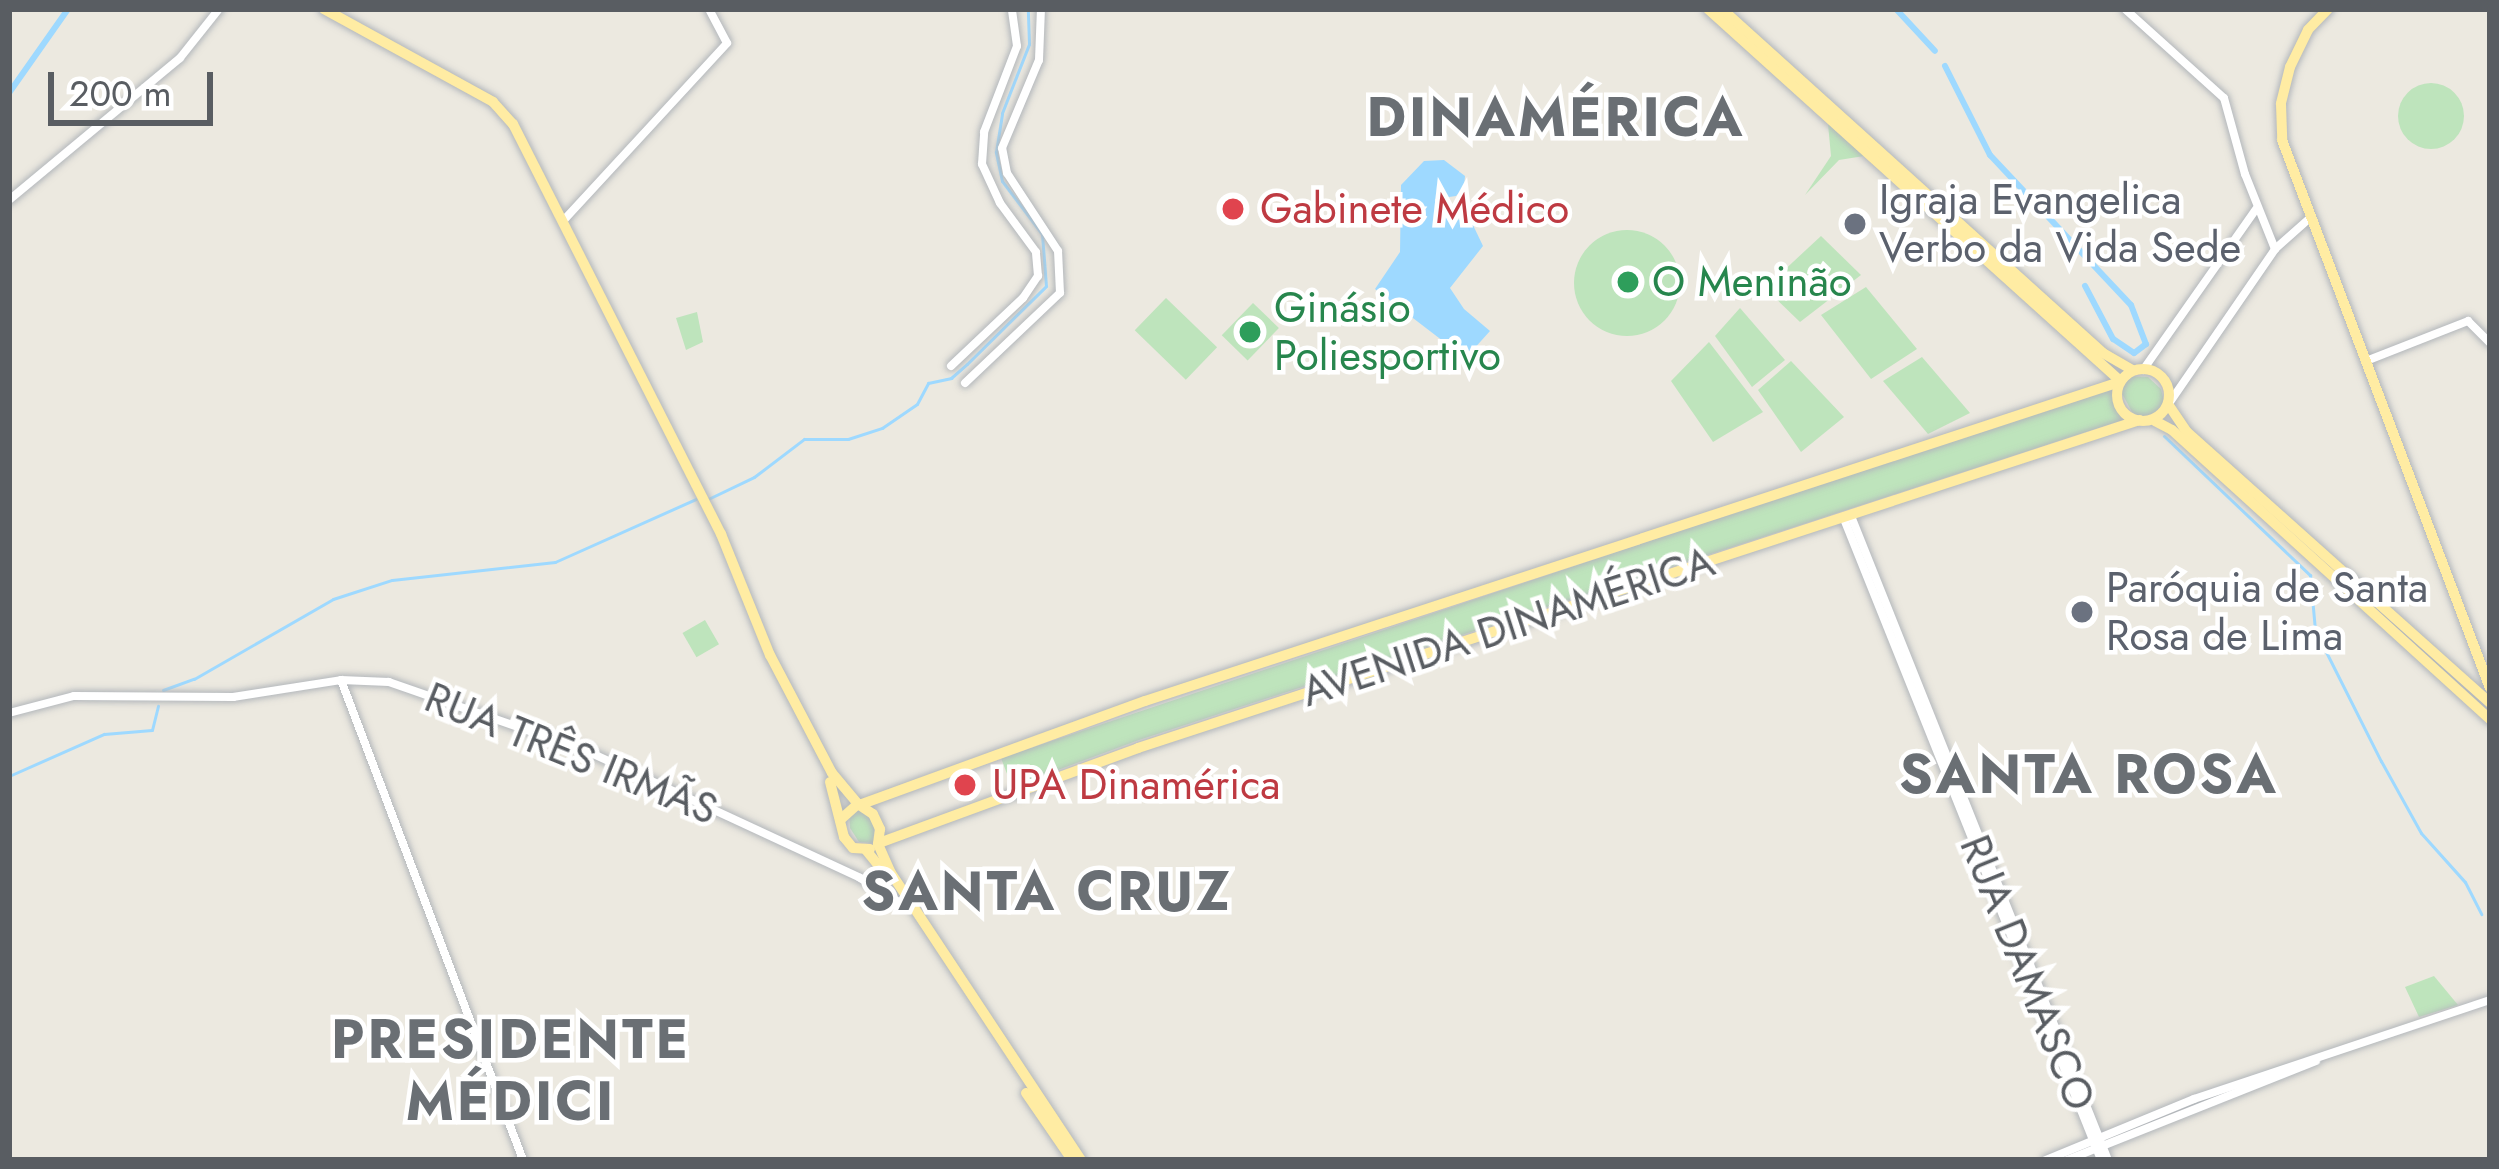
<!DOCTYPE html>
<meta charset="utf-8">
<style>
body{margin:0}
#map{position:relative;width:2499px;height:1169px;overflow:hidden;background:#ece9e0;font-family:Jost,sans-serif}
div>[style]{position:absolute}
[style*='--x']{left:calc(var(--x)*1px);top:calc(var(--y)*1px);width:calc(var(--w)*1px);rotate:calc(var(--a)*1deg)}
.green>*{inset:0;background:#bee4bc;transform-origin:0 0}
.round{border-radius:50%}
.water>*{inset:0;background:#9ed9ff}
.stream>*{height:3px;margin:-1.5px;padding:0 1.5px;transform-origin:1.5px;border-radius:1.5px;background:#9ed9ff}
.canal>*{height:6px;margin:-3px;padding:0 3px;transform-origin:3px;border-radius:3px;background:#9ed9ff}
.roads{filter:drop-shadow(0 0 3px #b3b7bb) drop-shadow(0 0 3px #b3b7bb)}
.minor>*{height:8px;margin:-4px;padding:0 4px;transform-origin:4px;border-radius:4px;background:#fff}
.major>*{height:10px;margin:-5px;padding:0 5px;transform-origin:5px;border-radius:5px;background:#ffeca3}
.major>.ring{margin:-5px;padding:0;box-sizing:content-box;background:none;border:10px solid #ffeca3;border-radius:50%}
.dots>*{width:33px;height:33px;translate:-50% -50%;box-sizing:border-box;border:6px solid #fff;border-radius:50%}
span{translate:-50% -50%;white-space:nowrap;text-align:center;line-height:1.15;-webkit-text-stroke:9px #fff;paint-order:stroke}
.worship-label{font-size:42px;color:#5b616d}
.left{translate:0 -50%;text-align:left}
.health-label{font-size:42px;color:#be3a42}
.leisure-label{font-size:42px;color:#27864d}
.street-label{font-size:42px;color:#595d62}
.district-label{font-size:54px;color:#6a6f74;font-weight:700;letter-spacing:3px}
.frame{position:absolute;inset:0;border:12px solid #595d62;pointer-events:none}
.scale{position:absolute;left:48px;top:72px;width:165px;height:54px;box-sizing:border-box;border:6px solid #595d62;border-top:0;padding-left:15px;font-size:36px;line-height:42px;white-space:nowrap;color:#595d62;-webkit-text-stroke:9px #fff;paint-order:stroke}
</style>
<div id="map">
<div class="green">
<div class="round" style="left:2398px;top:83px;width:66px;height:66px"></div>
<div style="clip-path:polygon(1828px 124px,1864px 156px,1839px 160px,1805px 195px,1831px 156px)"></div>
<div class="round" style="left:1574px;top:230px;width:106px;height:106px"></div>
<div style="clip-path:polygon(1821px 236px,1861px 275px,1800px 322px,1765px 288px)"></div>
<div style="clip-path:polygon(1866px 287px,1917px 349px,1871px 379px,1821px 315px)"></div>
<div style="left:1166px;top:298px;width:71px;height:45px;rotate:44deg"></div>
<div style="left:1253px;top:303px;width:36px;height:45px;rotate:44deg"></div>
<div style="clip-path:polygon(1740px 308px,1785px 360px,1752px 387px,1715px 336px)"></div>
<div style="clip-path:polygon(697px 312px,703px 342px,686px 350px,676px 318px)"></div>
<div style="clip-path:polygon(1709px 342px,1763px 412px,1713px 442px,1671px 381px)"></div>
<div style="clip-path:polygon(1922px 357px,1970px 413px,1928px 434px,1883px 381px)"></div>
<div style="clip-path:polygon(1791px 361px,1844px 417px,1801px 452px,1758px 390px)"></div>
<div style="clip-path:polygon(2125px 376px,2148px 377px,2161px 389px,2164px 401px,2158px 415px,2143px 419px,2132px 412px,2119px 388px)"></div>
<div style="clip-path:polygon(2109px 387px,2129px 418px,1139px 740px,1012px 787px,1001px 758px)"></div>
<div style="left:705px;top:620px;width:28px;height:26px;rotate:60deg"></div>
<div style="clip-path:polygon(854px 807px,874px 819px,874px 843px,859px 842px,850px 828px,849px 810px)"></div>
<div style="clip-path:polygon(2434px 976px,2458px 1005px,2419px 1017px,2405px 987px)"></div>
</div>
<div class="water">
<div style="clip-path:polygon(1444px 160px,1465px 176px,1464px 188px,1456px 196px,1435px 199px,1436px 211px,1473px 225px,1483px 246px,1450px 288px,1464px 309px,1490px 331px,1472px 351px,1456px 351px,1375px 289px,1400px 252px,1401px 185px,1424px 161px)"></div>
</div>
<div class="stream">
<div style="--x:2164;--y:436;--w:202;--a:43.6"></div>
<div style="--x:2310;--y:575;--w:55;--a:84.8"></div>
<div style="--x:2315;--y:630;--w:147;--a:63.3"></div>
<div style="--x:2381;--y:761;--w:82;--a:60.9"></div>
<div style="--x:2421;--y:833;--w:66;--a:48.1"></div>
<div style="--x:2465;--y:882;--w:36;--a:63"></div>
<div style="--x:706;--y:500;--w:53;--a:-25.6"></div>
<div style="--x:754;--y:477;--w:63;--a:-37.2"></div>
<div style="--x:804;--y:439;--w:44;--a:0"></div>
<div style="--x:848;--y:439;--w:36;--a:-18"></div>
<div style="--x:882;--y:428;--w:42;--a:-34.4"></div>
<div style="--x:917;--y:404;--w:24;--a:-62"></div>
<div style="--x:928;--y:383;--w:24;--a:-12"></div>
<div style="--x:951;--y:378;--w:21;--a:-41"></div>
<div style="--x:967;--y:364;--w:111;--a:-44.6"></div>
<div style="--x:1046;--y:286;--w:52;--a:-94.4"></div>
<div style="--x:1042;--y:234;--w:66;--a:-127"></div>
<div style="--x:1002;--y:181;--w:30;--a:-102"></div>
<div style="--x:996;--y:152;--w:39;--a:-81"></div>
<div style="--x:1002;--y:113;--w:74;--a:-68.6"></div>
<div style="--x:1029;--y:44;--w:35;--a:-92"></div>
<div style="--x:163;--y:690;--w:33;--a:-20"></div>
<div style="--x:194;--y:679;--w:160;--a:-29.9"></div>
<div style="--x:333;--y:599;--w:62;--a:-17.9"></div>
<div style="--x:392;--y:580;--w:164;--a:-6.3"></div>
<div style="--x:555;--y:562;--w:154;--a:-24.1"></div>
<div style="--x:9;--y:776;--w:104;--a:-23.9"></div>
<div style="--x:104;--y:734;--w:48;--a:-4.8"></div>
<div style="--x:152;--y:730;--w:25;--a:-76"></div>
</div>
<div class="canal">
<div style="--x:1896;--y:9;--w:57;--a:47.1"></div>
<div style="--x:1945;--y:66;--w:100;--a:63.2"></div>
<div style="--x:1990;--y:155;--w:206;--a:46.8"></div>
<div style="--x:2131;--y:305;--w:42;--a:69"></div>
<div style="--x:2146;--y:344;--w:15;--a:143"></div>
<div style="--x:2134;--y:353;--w:25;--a:-146"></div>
<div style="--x:2113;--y:339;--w:60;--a:-117.8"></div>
<div style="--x:9;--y:93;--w:103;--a:-54.9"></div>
</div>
<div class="roads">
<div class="minor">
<div style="--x:2125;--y:9;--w:133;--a:42"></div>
<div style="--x:2224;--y:98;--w:79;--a:74.6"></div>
<div style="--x:2245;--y:174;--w:81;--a:68.2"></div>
<div style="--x:9;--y:200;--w:222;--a:-39.7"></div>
<div style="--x:180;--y:58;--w:63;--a:-51.5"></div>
<div style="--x:563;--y:221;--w:242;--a:-47.3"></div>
<div style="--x:727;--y:43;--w:38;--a:-118"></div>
<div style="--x:2366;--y:361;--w:110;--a:-21.4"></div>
<div style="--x:2468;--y:321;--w:31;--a:45"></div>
<div style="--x:951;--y:366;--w:99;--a:-43.4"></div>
<div style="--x:1023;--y:298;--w:27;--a:-56"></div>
<div style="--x:1038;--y:276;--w:24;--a:-95"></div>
<div style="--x:1036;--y:252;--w:61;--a:-126.3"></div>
<div style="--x:1000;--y:203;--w:43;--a:-114.8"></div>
<div style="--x:982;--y:164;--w:32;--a:-86"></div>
<div style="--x:984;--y:132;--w:92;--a:-69"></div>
<div style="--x:1017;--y:46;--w:37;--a:-98"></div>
<div style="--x:2143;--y:370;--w:197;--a:-54.9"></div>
<div style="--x:965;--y:383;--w:131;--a:-43.5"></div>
<div style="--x:1060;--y:293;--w:42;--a:-92.7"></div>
<div style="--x:1058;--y:251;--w:93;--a:-123.2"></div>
<div style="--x:1007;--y:173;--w:25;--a:-101"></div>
<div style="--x:1002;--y:148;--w:95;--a:-67.2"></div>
<div style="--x:1039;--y:60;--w:51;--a:-87.8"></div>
<div style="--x:2170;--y:402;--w:186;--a:-55.5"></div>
<div style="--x:2275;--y:249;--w:48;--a:-41.6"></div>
<div style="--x:1851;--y:516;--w:693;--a:68.24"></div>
<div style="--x:1844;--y:519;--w:691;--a:68.15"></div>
<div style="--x:341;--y:680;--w:513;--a:69.23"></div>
<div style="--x:9;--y:713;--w:67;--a:-14.7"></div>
<div style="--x:74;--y:696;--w:159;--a:0.4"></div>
<div style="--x:233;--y:697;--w:109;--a:-8.9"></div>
<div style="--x:341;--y:680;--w:48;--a:2.4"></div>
<div style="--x:389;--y:682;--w:210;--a:19.2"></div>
<div style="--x:587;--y:751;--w:301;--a:24.9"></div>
<div style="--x:860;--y:878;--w:49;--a:31.8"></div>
<div style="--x:2046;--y:1160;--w:160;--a:-22.4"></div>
<div style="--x:2194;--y:1099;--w:312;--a:-18.5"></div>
<div style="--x:2067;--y:1160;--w:268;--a:-21.7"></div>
</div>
<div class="major">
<div style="--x:324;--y:9;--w:193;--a:28.8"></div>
<div style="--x:493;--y:102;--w:30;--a:48"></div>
<div style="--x:513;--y:124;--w:460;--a:63.1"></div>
<div style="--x:721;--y:534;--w:131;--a:68"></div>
<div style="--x:770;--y:655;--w:133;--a:62.3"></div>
<div style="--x:832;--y:773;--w:40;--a:50"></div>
<div style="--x:1708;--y:9;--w:552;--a:42.06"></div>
<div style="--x:1722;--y:9;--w:513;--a:42.08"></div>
<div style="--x:2103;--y:353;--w:34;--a:30"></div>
<div style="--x:2328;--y:9;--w:29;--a:134"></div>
<div style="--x:2308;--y:30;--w:41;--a:115.9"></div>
<div style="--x:2290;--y:67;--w:38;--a:104"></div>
<div style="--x:2281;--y:104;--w:36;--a:88"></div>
<div style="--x:2282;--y:140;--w:586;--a:69.22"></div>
<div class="ring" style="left:2117px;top:369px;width:42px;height:42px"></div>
<div style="--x:2170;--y:407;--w:30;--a:56"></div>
<div style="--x:2187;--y:432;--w:407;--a:41.8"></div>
<div style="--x:2155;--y:421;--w:19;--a:28"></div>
<div style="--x:2172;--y:430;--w:430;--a:42.3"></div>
<div style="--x:830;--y:782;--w:57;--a:75.7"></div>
<div style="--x:844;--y:837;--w:14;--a:51"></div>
<div style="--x:853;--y:848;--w:17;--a:3"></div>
<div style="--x:862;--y:804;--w:301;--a:-20"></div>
<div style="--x:1145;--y:701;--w:1023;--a:-18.12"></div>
<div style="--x:840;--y:820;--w:24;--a:-42"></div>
<div style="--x:858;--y:804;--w:18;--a:34"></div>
<div style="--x:873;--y:814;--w:17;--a:65"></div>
<div style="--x:880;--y:829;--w:15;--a:98"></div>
<div style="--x:878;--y:844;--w:32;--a:66"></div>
<div style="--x:891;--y:873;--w:344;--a:56.5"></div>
<div style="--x:879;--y:843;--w:276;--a:-20.1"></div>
<div style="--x:1138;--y:748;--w:1054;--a:-18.13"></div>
<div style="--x:866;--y:850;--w:27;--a:51"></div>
<div style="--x:1026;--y:1093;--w:81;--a:55.5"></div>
</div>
</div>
<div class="dots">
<div style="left:1233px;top:209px;background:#e0444e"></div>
<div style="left:1855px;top:224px;background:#6b7280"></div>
<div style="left:1628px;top:282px;background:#2e9e5b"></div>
<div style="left:1250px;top:332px;background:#2e9e5b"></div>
<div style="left:2082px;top:612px;background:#6b7280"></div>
<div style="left:965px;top:785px;background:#e0444e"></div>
</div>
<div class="worship-label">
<span class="left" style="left:1879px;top:224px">Igraja Evangelica<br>Verbo da Vida Sede</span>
<span class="left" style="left:2106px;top:612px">Paróquia de Santa<br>Rosa de Lima</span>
</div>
<div class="health-label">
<span class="left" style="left:1260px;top:209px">Gabinete Médico</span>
<span class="left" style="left:992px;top:785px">UPA Dinamérica</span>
</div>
<div class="leisure-label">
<span class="left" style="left:1652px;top:282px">O Meninão</span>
<span class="left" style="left:1274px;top:332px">Ginásio<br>Poliesportivo</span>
</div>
<div class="street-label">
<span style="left:1508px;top:627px;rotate:-18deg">AVENIDA DINAMÉRICA</span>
<span style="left:571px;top:754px;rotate:22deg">RUA TRÊS IRMÃS</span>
<span style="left:2027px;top:973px;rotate:68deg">RUA DAMASCO</span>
</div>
<div class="district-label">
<span style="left:1556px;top:117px">DINAMÉRICA</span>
<span style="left:2089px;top:774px">SANTA ROSA</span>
<span style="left:1047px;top:891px">SANTA CRUZ</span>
<span style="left:511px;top:1070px">PRESIDENTE<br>MÉDICI</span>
</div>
<div class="frame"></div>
<div class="scale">200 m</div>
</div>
